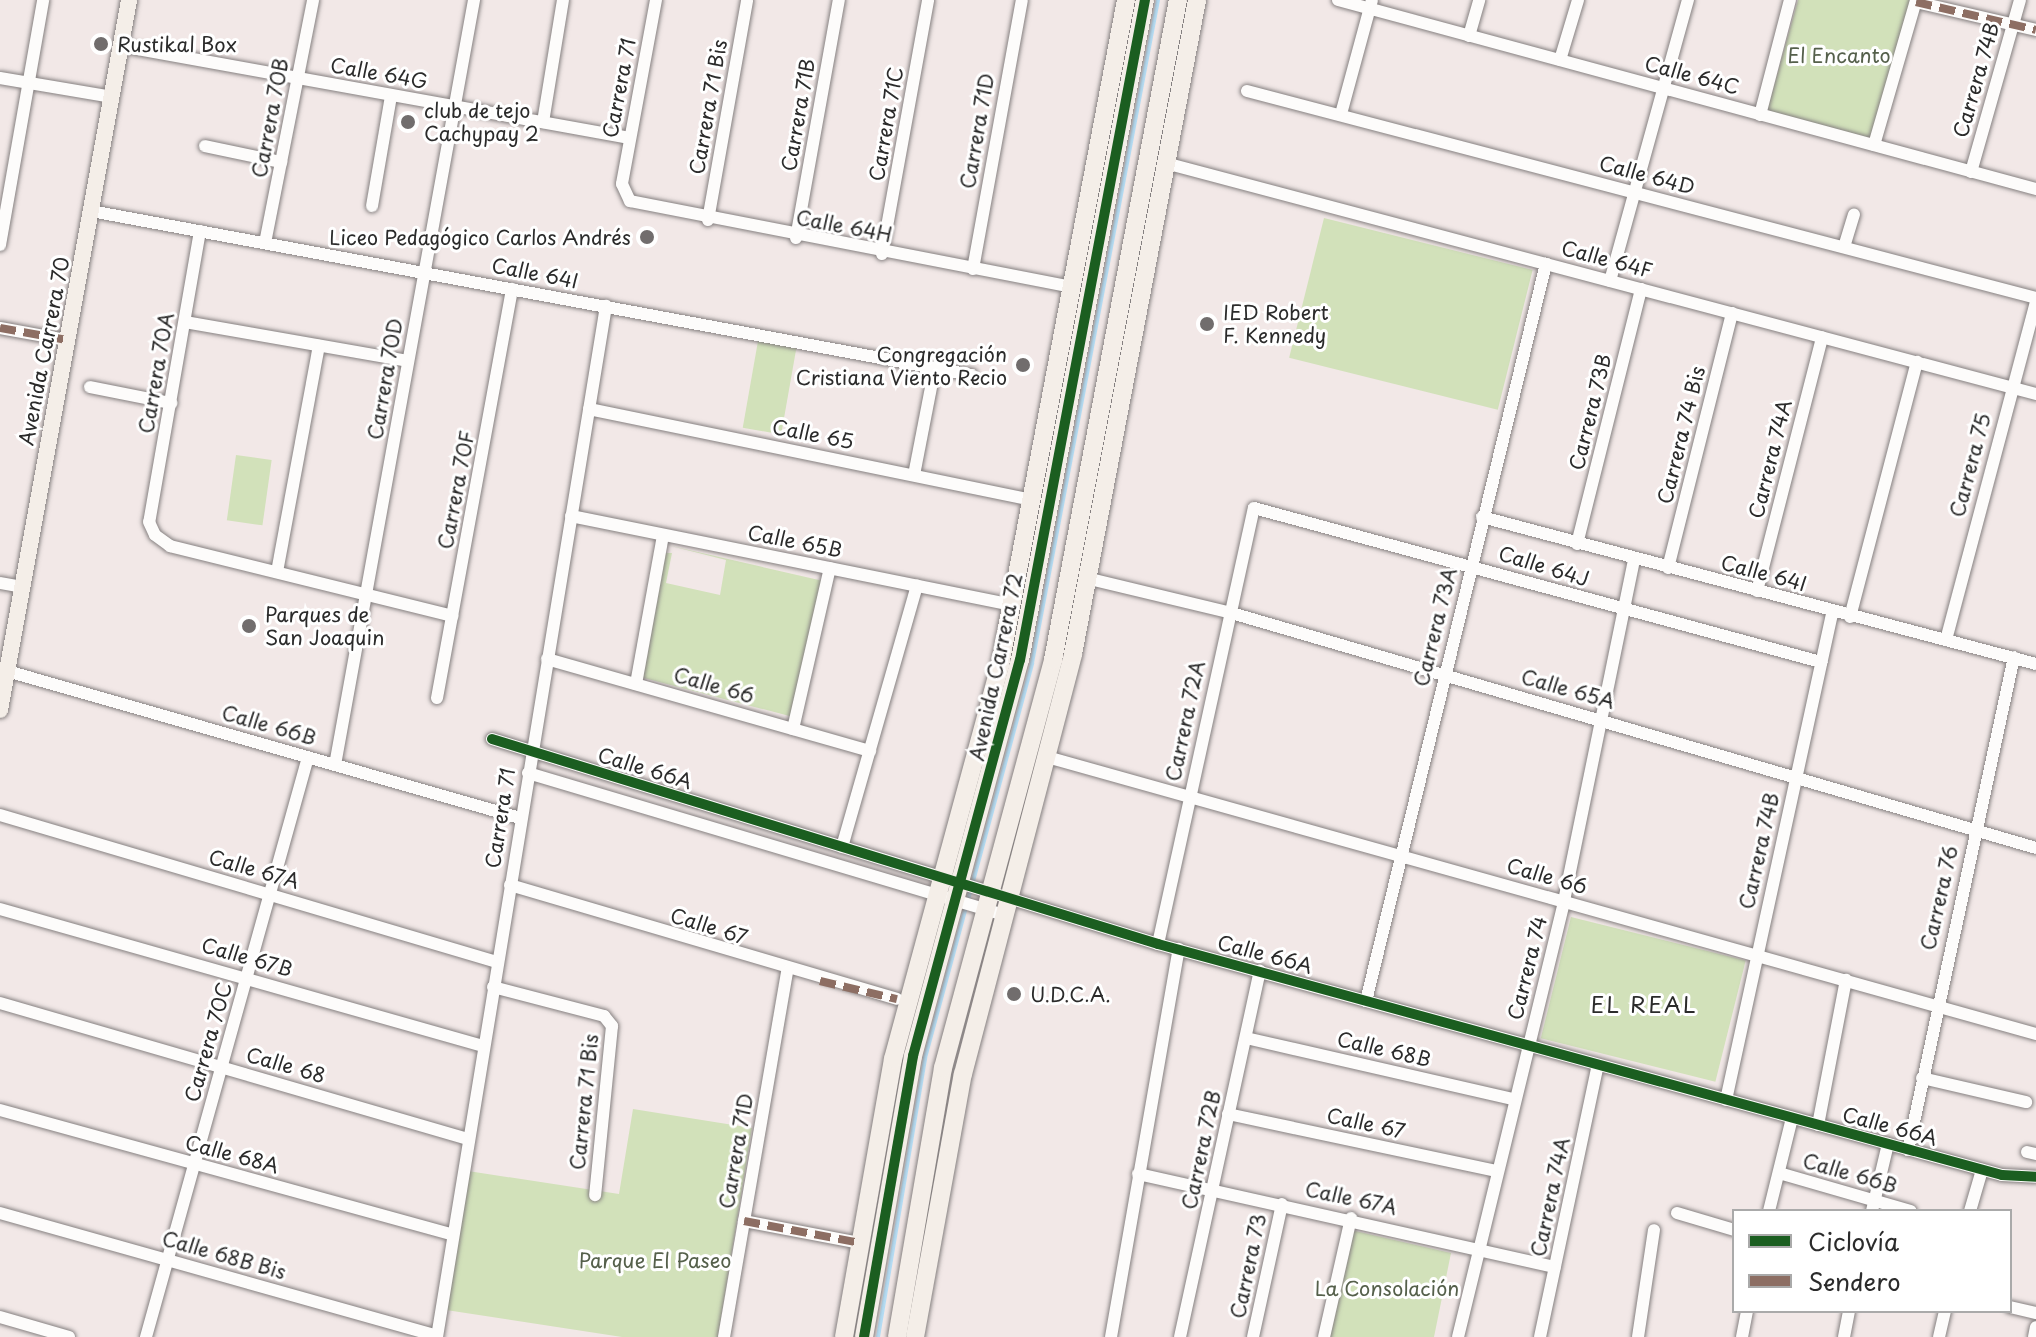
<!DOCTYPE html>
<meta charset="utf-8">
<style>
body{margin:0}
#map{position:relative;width:2036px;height:1337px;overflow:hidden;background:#f2e8e7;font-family:"Playpen Sans",sans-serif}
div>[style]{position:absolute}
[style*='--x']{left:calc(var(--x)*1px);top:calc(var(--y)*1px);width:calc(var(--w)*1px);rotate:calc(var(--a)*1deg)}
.green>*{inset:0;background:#d2e1ba;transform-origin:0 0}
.stream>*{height:4px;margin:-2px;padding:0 2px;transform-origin:2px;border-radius:2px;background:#b5def6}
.roads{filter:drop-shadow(0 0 2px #858080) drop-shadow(0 0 2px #858080)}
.minor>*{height:12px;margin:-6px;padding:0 6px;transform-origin:6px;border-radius:6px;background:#fdfcfb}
.major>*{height:16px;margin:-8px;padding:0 8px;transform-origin:8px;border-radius:8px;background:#f4eee8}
.highway>*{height:18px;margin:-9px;padding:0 9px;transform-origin:9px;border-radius:9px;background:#f4eee8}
.quiet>*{height:8px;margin-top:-4px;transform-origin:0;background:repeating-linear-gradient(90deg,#8d6e63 0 16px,transparent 0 24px)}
.cycleway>*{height:10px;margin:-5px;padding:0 5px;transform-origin:5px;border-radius:5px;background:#1b5e20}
.dots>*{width:22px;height:22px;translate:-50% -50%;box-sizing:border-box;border:4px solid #fff;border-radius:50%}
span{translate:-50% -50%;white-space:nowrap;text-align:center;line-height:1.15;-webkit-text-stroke:6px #fff;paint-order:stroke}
.poi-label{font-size:20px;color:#2b2b2b}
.left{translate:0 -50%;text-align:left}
.right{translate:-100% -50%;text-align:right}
.park-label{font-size:20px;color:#55604b}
.street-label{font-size:20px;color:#2b2b2b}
.neighbourhood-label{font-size:22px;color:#2b2b2b;letter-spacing:2px}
.legend{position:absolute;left:1732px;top:1209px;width:280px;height:104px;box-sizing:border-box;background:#fff;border:2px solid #aaa;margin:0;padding:10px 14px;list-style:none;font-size:24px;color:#2b2b2b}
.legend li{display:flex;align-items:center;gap:16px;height:40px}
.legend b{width:40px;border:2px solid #aaa}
</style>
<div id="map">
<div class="green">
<div style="clip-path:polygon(1798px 0,1911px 0,1871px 140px,1767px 111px)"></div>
<div style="left:1324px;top:218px;width:215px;height:144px;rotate:14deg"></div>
<div style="left:758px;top:341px;width:39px;height:88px;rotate:10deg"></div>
<div style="left:236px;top:455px;width:36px;height:66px;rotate:8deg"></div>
<div style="clip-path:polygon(667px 545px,832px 583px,797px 718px,640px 677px,662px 553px,672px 553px,666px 583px,720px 595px,726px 560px)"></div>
<div style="left:1571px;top:917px;width:180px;height:125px;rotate:14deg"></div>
<div style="clip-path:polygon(633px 1109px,752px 1128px,718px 1337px,622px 1337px,446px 1310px,468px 1171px,619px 1194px)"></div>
<div style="clip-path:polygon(1351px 1230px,1451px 1253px,1434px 1337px,1326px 1337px)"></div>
</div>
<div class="stream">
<div style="--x:878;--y:1337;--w:283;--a:-80.4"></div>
<div style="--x:925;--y:1058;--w:409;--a:-74.8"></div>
<div style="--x:1032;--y:663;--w:675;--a:-79.24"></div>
</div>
<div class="roads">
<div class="minor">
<div style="--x:656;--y:0;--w:187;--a:100.5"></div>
<div style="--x:622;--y:184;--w:19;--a:65"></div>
<div style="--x:630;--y:201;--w:449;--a:11"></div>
<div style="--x:1338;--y:0;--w:723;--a:15.15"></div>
<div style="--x:1916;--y:2;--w:123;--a:13.1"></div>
<div style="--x:1469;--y:36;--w:37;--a:-74"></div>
<div style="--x:121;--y:46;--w:517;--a:10.25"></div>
<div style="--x:1560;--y:60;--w:63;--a:-73.3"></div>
<div style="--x:0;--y:78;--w:114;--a:9.6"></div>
<div style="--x:1247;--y:91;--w:816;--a:14.7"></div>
<div style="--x:1341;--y:114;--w:118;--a:-74.8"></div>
<div style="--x:1760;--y:115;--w:119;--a:-75.4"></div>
<div style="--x:543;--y:122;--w:124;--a:-80.7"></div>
<div style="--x:1874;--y:145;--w:151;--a:-73.8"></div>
<div style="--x:205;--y:146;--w:78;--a:11.9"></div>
<div style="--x:1169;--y:164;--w:897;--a:14.86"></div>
<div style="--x:1971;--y:172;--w:179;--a:-74.1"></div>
<div style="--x:372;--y:206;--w:112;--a:-80.2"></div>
<div style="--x:91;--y:211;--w:896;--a:10.55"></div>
<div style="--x:708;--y:220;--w:223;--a:-79.9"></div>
<div style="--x:200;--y:231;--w:295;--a:99.9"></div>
<div style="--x:149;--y:522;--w:14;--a:65"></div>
<div style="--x:155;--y:535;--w:19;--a:36"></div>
<div style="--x:170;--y:546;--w:291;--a:13.9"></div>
<div style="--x:796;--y:238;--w:242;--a:-79.8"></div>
<div style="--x:265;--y:243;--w:248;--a:-78.8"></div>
<div style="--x:0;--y:245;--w:249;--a:-80"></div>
<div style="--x:1844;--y:247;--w:34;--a:-73"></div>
<div style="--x:882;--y:254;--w:258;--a:-79.7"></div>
<div style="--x:973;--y:269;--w:273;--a:-79.7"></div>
<div style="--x:1610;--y:281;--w:292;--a:-74.5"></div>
<div style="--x:185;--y:322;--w:226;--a:9.9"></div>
<div style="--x:0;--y:328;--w:68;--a:10.2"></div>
<div style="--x:90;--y:387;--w:83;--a:11.2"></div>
<div style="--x:589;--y:409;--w:448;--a:11.6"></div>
<div style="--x:914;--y:475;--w:110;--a:-79"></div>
<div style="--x:571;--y:516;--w:449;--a:11.4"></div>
<div style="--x:1482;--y:517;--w:573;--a:14.86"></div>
<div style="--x:1577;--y:544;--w:263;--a:-75.9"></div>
<div style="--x:1668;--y:568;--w:263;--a:-75.9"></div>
<div style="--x:277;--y:572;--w:230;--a:-79.5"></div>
<div style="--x:1086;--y:578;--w:146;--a:13.5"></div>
<div style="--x:1228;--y:612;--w:842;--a:16.28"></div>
<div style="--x:0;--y:583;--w:22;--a:10"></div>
<div style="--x:1757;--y:591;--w:262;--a:-75.6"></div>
<div style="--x:1850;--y:617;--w:264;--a:-75.3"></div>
<div style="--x:1946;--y:640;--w:351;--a:-75.1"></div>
<div style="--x:547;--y:659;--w:336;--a:15.9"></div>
<div style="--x:7;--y:671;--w:534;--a:15.99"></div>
<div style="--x:636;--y:684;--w:151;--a:-79.7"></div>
<div style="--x:437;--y:698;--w:416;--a:-79.6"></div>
<div style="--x:793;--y:729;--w:165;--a:-77.1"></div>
<div style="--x:492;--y:739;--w:697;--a:17.11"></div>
<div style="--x:1158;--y:944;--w:875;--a:15.31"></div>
<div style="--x:2002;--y:1175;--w:34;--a:3"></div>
<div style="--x:1047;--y:757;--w:1027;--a:15.65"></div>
<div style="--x:335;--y:765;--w:778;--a:-79.7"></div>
<div style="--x:528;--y:773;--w:496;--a:16.6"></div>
<div style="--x:0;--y:815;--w:518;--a:16.48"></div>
<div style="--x:842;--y:847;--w:272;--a:-74"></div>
<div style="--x:510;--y:885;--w:403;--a:16.4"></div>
<div style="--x:0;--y:909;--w:502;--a:15.84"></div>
<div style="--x:1158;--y:944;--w:446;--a:-77.6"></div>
<div style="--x:1254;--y:508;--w:588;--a:15.2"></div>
<div style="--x:493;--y:987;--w:115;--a:14.6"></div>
<div style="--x:604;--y:1016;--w:13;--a:51"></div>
<div style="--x:612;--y:1026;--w:170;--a:95.7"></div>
<div style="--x:1366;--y:1001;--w:759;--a:-76.28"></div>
<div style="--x:0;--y:1003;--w:488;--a:16.2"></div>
<div style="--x:1246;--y:1038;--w:274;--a:12.9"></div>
<div style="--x:1922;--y:1078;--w:107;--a:13"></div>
<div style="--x:1726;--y:1100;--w:498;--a:-77.7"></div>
<div style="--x:0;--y:1110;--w:470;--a:15.4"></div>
<div style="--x:1228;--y:1114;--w:275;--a:12"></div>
<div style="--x:1818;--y:1125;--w:148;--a:-79.1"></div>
<div style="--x:1908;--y:1150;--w:504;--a:-77.87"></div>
<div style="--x:2027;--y:1152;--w:9;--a:13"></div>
<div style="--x:1779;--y:1173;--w:137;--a:16.1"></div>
<div style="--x:1138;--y:1174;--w:427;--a:12.6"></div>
<div style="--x:1769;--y:1211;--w:96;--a:-76.1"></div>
<div style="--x:1872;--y:1211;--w:69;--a:-76.6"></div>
<div style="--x:1970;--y:1211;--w:43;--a:-73.7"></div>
<div style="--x:0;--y:1213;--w:454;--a:15.7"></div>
<div style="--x:1677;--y:1213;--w:59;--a:16.6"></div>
<div style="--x:744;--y:1221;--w:118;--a:10.7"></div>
<div style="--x:2010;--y:1307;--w:27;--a:13"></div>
<div style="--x:0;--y:1317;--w:72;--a:16.2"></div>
<div style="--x:146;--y:1337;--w:602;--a:-74.39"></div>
<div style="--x:437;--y:1337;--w:1045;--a:-80.69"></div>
<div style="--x:724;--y:1337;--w:371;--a:-80.2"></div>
<div style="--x:1111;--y:1337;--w:394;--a:-80.1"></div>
<div style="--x:1180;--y:1337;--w:375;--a:-77.7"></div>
<div style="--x:1253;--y:1337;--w:136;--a:-77.7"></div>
<div style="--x:1324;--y:1337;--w:122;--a:-77.2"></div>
<div style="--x:1458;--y:1337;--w:449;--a:-76.3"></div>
<div style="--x:1564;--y:901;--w:349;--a:-78.4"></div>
<div style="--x:1540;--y:1337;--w:278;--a:-78"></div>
<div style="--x:1638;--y:1337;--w:108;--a:-81.5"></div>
<div style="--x:1742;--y:1337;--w:26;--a:-79"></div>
<div style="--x:1844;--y:1337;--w:26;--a:-79"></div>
<div style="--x:1939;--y:1337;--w:27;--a:-77"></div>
<div style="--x:2034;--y:1337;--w:10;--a:-79"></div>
</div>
<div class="major">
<div style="--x:0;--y:710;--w:722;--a:-79.7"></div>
</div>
<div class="highway">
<div style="--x:844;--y:1337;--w:282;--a:-80"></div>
<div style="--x:893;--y:1059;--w:408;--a:-74.8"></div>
<div style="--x:1000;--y:665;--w:677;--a:-79.27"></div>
<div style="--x:864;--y:1337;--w:285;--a:-80.1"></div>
<div style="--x:913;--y:1056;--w:410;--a:-74.9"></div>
<div style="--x:1020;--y:660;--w:672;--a:-79.28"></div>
<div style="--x:897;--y:1337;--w:273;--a:-80.3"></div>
<div style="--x:943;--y:1068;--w:423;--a:-74.9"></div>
<div style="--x:1053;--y:660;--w:672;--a:-79.28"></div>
<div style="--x:915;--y:1337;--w:267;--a:-79.7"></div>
<div style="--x:963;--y:1074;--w:434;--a:-75.3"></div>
<div style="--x:1073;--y:654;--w:666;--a:-79.26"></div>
</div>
</div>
<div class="quiet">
<div style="--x:1916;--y:2;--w:123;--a:13.1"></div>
<div style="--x:0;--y:328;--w:68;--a:10.2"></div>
<div style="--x:820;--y:981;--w:79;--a:13.2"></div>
<div style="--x:744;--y:1221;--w:118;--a:10.7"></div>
</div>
<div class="cycleway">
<div style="--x:492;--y:739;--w:697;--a:17.11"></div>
<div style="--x:1158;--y:944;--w:875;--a:15.31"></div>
<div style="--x:2002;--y:1175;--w:34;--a:3"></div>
<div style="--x:864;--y:1337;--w:285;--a:-80.1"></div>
<div style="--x:913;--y:1056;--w:410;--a:-74.9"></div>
<div style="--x:1020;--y:660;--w:672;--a:-79.28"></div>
</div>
<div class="dots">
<div style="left:101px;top:44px;background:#716d6d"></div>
<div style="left:408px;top:122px;background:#716d6d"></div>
<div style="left:647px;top:237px;background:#716d6d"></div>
<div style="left:1207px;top:324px;background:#716d6d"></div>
<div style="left:1023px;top:365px;background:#716d6d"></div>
<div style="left:249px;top:626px;background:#716d6d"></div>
<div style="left:1014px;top:994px;background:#716d6d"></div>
</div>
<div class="poi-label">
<span class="left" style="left:117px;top:44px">Rustikal Box</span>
<span class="left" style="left:424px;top:122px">club de tejo<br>Cachypay 2</span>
<span class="right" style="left:631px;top:237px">Liceo Pedagógico Carlos Andrés</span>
<span class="left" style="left:1223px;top:324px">IED Robert<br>F. Kennedy</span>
<span class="right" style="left:1007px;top:366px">Congregación<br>Cristiana Viento Recio</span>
<span class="left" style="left:265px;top:626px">Parques de<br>San Joaquin</span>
<span class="left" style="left:1030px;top:994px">U.D.C.A.</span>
</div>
<div class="park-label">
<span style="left:1839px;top:55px">El Encanto</span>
<span style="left:655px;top:1260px">Parque El Paseo</span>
<span style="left:1387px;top:1288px">La Consolación</span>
</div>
<div class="street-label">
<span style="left:379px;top:73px;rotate:10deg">Calle 64G</span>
<span style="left:1692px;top:75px;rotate:15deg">Calle 64C</span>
<span style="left:1976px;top:80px;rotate:-74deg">Carrera 74B</span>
<span style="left:619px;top:88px;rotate:-79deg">Carrera 71</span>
<span style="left:708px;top:107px;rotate:-80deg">Carrera 71 Bis</span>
<span style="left:798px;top:115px;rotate:-80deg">Carrera 71B</span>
<span style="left:270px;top:118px;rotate:-79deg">Carrera 70B</span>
<span style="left:886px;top:124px;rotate:-80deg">Carrera 71C</span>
<span style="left:977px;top:131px;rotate:-80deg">Carrera 71D</span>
<span style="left:1647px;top:175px;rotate:15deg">Calle 64D</span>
<span style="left:844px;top:226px;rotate:11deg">Calle 64H</span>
<span style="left:1607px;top:259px;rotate:15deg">Calle 64F</span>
<span style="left:535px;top:273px;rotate:11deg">Calle 64I</span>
<span style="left:44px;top:351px;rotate:-79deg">Avenida Carrera 70</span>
<span style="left:156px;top:373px;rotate:-80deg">Carrera 70A</span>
<span style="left:385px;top:379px;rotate:-80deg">Carrera 70D</span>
<span style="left:1590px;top:412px;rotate:-76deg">Carrera 73B</span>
<span style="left:813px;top:434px;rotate:11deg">Calle 65</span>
<span style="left:1681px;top:435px;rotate:-76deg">Carrera 74 Bis</span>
<span style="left:1770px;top:459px;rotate:-76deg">Carrera 74A</span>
<span style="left:1970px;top:465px;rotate:-75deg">Carrera 75</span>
<span style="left:456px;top:490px;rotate:-79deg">Carrera 70F</span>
<span style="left:795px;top:541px;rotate:11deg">Calle 65B</span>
<span style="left:1544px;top:566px;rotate:17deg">Calle 64J</span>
<span style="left:1764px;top:573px;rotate:15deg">Calle 64I</span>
<span style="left:1435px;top:627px;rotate:-76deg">Carrera 73A</span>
<span style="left:996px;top:667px;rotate:-78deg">Avenida Carrera 72</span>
<span style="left:714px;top:685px;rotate:16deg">Calle 66</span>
<span style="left:1568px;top:689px;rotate:16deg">Calle 65A</span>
<span style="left:1185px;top:721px;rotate:-78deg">Carrera 72A</span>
<span style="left:269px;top:725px;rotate:16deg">Calle 66B</span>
<span style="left:645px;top:768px;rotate:17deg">Calle 66A</span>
<span style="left:500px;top:818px;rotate:-81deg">Carrera 71</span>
<span style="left:1759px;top:851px;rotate:-77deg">Carrera 74B</span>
<span style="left:254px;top:869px;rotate:16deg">Calle 67A</span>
<span style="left:1547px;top:876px;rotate:16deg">Calle 66</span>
<span style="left:1939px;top:898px;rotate:-77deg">Carrera 76</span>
<span style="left:709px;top:926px;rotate:17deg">Calle 67</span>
<span style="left:1265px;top:954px;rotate:15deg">Calle 66A</span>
<span style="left:247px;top:957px;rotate:16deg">Calle 67B</span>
<span style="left:1527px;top:968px;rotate:-76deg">Carrera 74</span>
<span style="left:208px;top:1042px;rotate:-74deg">Carrera 70C</span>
<span style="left:1384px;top:1049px;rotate:13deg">Calle 68B</span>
<span style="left:286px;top:1065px;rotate:16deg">Calle 68</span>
<span style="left:584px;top:1102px;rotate:-84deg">Carrera 71 Bis</span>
<span style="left:1366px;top:1123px;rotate:12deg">Calle 67</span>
<span style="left:1890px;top:1126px;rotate:15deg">Calle 66A</span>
<span style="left:1201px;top:1150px;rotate:-78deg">Carrera 72B</span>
<span style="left:736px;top:1151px;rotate:-80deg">Carrera 71D</span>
<span style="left:232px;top:1154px;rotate:15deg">Calle 68A</span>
<span style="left:1850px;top:1173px;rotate:16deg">Calle 66B</span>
<span style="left:1550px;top:1197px;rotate:-78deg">Carrera 74A</span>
<span style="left:1351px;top:1198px;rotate:12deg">Calle 67A</span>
<span style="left:224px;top:1255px;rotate:16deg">Calle 68B Bis</span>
<span style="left:1248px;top:1266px;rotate:-78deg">Carrera 73</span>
</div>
<div class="neighbourhood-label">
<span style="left:1644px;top:1004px">EL REAL</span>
</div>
<ul class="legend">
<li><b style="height:10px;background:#1b5e20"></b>Ciclovía</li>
<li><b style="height:10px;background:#8d6e63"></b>Sendero</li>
</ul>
</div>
